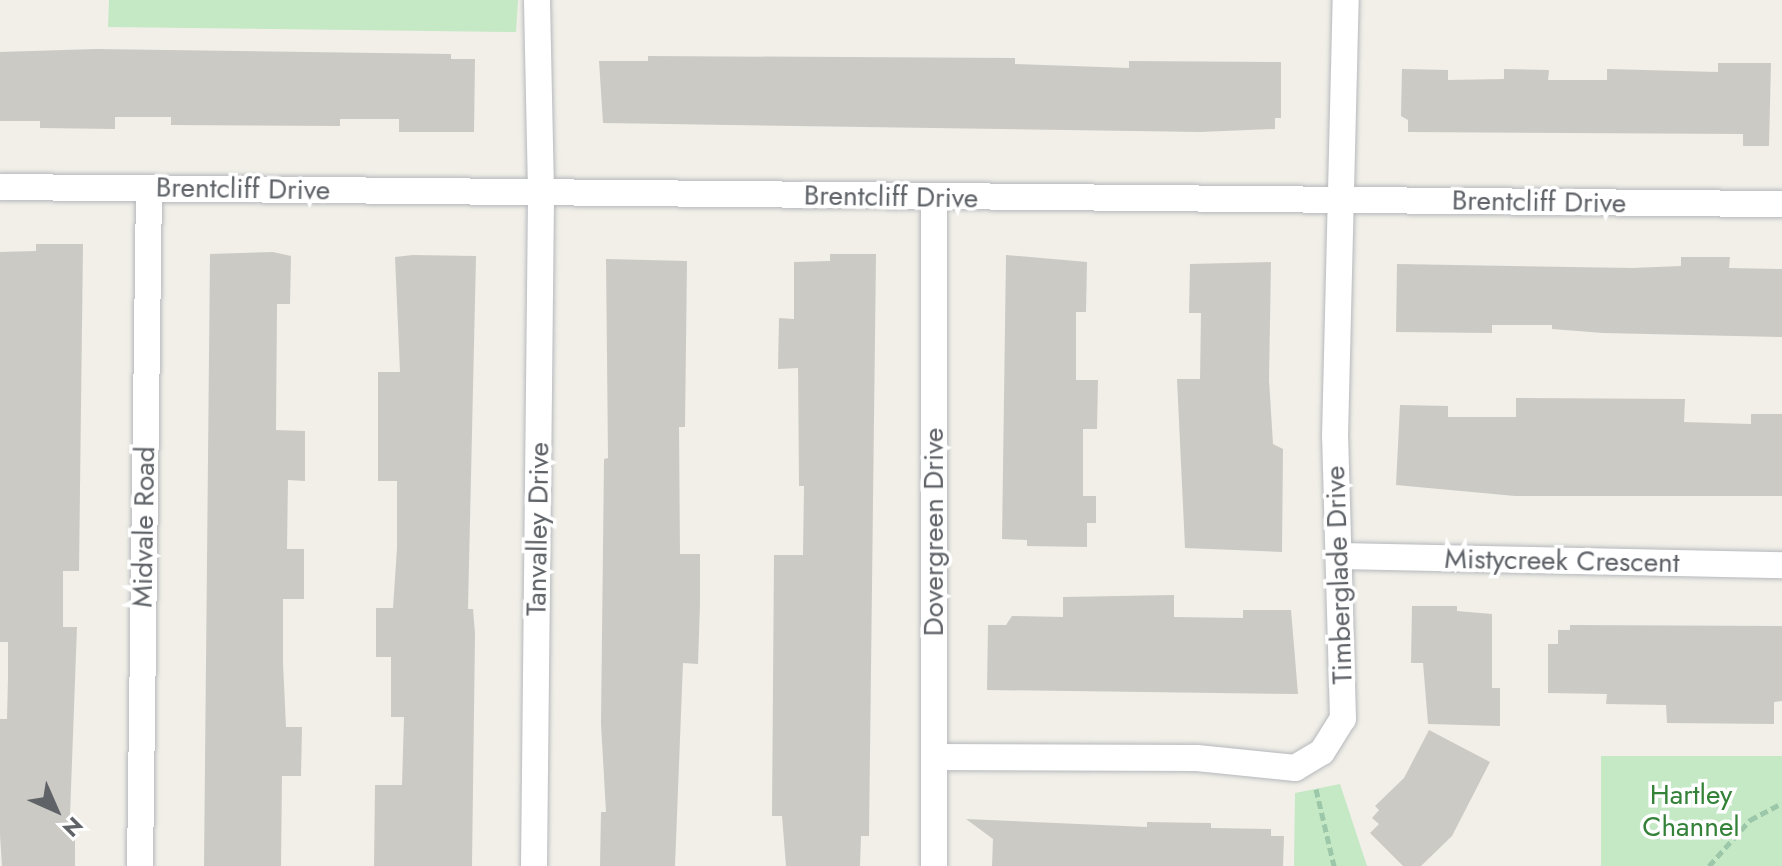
<!DOCTYPE html>
<style>
body{margin:0}
#map{position:relative;width:1782px;height:866px;overflow:hidden;background:#f1efe8;font-family:Jost,sans-serif}
div>[style]{position:absolute}
[style*='--x']{left:calc(var(--x)*1px);top:calc(var(--y)*1px);width:calc(var(--w)*1px);rotate:calc(var(--a)*1deg)}
.green>*{inset:0;background:#c5e8c5;transform-origin:0 0}
.building>*{inset:0;background:#cccac5}
.path>*{height:5px;margin-top:-2.5px;transform-origin:0;background:repeating-linear-gradient(90deg,#9cc7a9 0 8px,transparent 0 12px)}
.roads{filter:drop-shadow(0 0 2px #b5b8bc) drop-shadow(0 0 2px #b5b8bc)}
.minor>*{height:26px;margin:-13px;padding:0 13px;transform-origin:13px;border-radius:13px;background:#fff}
span{translate:-50% -50%;white-space:nowrap;text-align:center;line-height:1.15;-webkit-text-stroke:7px #fff;paint-order:stroke}
.street-label{font-size:28px;color:#5f6368}
.park-label{font-size:28px;color:#348238}
.north{position:absolute;left:16px;top:770px;width:80px;height:80px;-webkit-text-stroke:6px #fff;paint-order:stroke;rotate:135deg;font-size:22px;font-weight:700;line-height:32px;text-align:center;color:#5f6368}
.north::after{content:'';display:block;margin:auto;width:28px;height:36px;background:#5f6368;clip-path:polygon(50% 0,100% 100%,50% 72%,0 100%)}
</style>
<div id="map">
<div class="green">
<div style="clip-path:polygon(109px 0,518px 0,516px 32px,108px 27px)"></div>
<div style="left:1601px;top:756px;width:181px;height:110px"></div>
<div style="clip-path:polygon(1340px 784px,1367px 866px,1294px 866px,1295px 793px)"></div>
</div>
<div class="building">
<div style="clip-path:polygon(96px 49px,451px 54px,451px 59px,475px 59px,474px 132px,399px 132px,399px 119px,340px 119px,340px 126px,171px 125px,171px 117px,115px 117px,115px 129px,40px 128px,40px 121px,0 121px,0 52px)"></div>
<div style="clip-path:polygon(648px 56px,1015px 58px,1015px 64px,1129px 68px,1129px 61px,1281px 62px,1281px 118px,1275px 118px,1275px 129px,1200px 132px,603px 123px,599px 61px,648px 61px)"></div>
<div style="clip-path:polygon(1718px 63px,1771px 63px,1769px 146px,1743px 146px,1743px 134px,1408px 132px,1408px 120px,1401px 116px,1402px 69px,1448px 70px,1448px 80px,1504px 79px,1504px 69px,1549px 70px,1548px 80px,1607px 80px,1607px 69px,1718px 72px)"></div>
<div style="clip-path:polygon(36px 244px,83px 244px,79px 571px,63px 571px,63px 627px,77px 627px,70px 816px,75px 816px,75px 866px,2px 866px,0 835px,0 719px,7px 719px,8px 677px,8px 642px,0 642px,0 252px,36px 251px)"></div>
<div style="clip-path:polygon(273px 252px,291px 256px,290px 304px,277px 304px,276px 430px,305px 431px,305px 481px,288px 480px,287px 549px,304px 549px,304px 599px,283px 599px,283px 663px,286px 727px,302px 727px,301px 776px,282px 776px,281px 866px,204px 866px,210px 254px)"></div>
<div style="clip-path:polygon(830px 254px,876px 254px,869px 836px,861px 836px,860px 866px,786px 866px,782px 816px,772px 816px,774px 555px,803px 555px,804px 486px,799px 486px,798px 368px,778px 369px,779px 318px,794px 319px,794px 262px,830px 261px)"></div>
<div style="clip-path:polygon(413px 255px,476px 256px,468px 609px,473px 609px,475px 634px,472px 866px,374px 866px,375px 785px,402px 785px,404px 717px,391px 717px,391px 657px,376px 657px,376px 608px,393px 608px,397px 548px,397px 481px,378px 481px,378px 372px,400px 372px,395px 257px)"></div>
<div style="clip-path:polygon(1006px 255px,1087px 262px,1086px 312px,1076px 312px,1076px 380px,1098px 380px,1097px 429px,1083px 429px,1083px 496px,1096px 496px,1096px 523px,1087px 523px,1087px 547px,1027px 546px,1027px 540px,1002px 539px)"></div>
<div style="clip-path:polygon(1681px 257px,1730px 257px,1729px 268px,1782px 269px,1782px 337px,1603px 333px,1552px 329px,1552px 325px,1492px 325px,1492px 333px,1396px 332px,1397px 264px,1632px 268px,1681px 266px)"></div>
<div style="clip-path:polygon(606px 259px,687px 261px,685px 427px,679px 427px,680px 554px,700px 554px,700px 604px,698px 664px,683px 663px,675px 866px,600px 866px,601px 812px,606px 812px,601px 724px,604px 459px,608px 458px)"></div>
<div style="clip-path:polygon(1271px 262px,1269px 380px,1273px 444px,1283px 449px,1282px 552px,1185px 548px,1177px 379px,1200px 379px,1201px 313px,1189px 313px,1190px 264px)"></div>
<div style="clip-path:polygon(1516px 398px,1685px 399px,1684px 422px,1751px 424px,1751px 414px,1782px 414px,1782px 496px,1515px 496px,1396px 485px,1400px 405px,1448px 406px,1448px 417px,1516px 417px)"></div>
<div style="clip-path:polygon(1174px 595px,1174px 617px,1243px 618px,1243px 610px,1291px 610px,1298px 694px,987px 690px,988px 625px,1006px 625px,1012px 616px,1063px 617px,1063px 597px)"></div>
<div style="clip-path:polygon(1412px 606px,1457px 606px,1457px 611px,1492px 614px,1492px 688px,1500px 688px,1500px 726px,1428px 724px,1423px 663px,1411px 663px)"></div>
<div style="clip-path:polygon(1570px 625px,1782px 626px,1782px 701px,1774px 702px,1774px 724px,1667px 723px,1666px 705px,1606px 704px,1607px 694px,1548px 693px,1548px 644px,1558px 644px,1558px 630px,1570px 630px)"></div>
<div style="clip-path:polygon(1429px 730px,1490px 762px,1452px 836px,1421px 866px,1403px 866px,1370px 833px,1379px 824px,1372px 818px,1379px 810px,1375px 806px,1404px 778px)"></div>
<div style="clip-path:polygon(966px 819px,1147px 827px,1147px 822px,1211px 823px,1211px 828px,1271px 829px,1271px 836px,1284px 836px,1283px 866px,992px 866px,993px 839px)"></div>
</div>
<div class="path">
<div style="--x:1316;--y:789;--w:79;--a:76.8"></div>
<div style="--x:1709;--y:866;--w:62;--a:-48.3"></div>
<div style="--x:1750;--y:820;--w:36;--a:-28"></div>
</div>
<div class="roads">
<div class="minor">
<div style="--x:0;--y:187;--w:1782;--a:0.55"></div>
<div style="--x:1341;--y:556;--w:441;--a:1.2"></div>
<div style="--x:934;--y:757;--w:263;--a:0.2"></div>
<div style="--x:1197;--y:758;--w:99;--a:5.8"></div>
<div style="--x:1295;--y:768;--w:31;--a:-31"></div>
<div style="--x:1322;--y:752;--w:39;--a:-58"></div>
<div style="--x:1343;--y:719;--w:282;--a:-91.6"></div>
<div style="--x:1335;--y:437;--w:437;--a:-88.6"></div>
<div style="--x:140;--y:866;--w:678;--a:-89.24"></div>
<div style="--x:534;--y:866;--w:674;--a:-89.4"></div>
<div style="--x:541;--y:192;--w:192;--a:-91.2"></div>
<div style="--x:934;--y:866;--w:668;--a:-90"></div>
</div>
</div>
<div class="street-label">
<span style="left:243px;top:189px;rotate:1deg">Brentcliff Drive</span>
<span style="left:891px;top:197px;rotate:1deg">Brentcliff Drive</span>
<span style="left:1539px;top:202px;rotate:1deg">Brentcliff Drive</span>
<span style="left:144px;top:527px;rotate:-89deg">Midvale Road</span>
<span style="left:538px;top:529px;rotate:-89deg">Tanvalley Drive</span>
<span style="left:934px;top:532px;rotate:-90deg">Dovergreen Drive</span>
<span style="left:1562px;top:561px;rotate:1deg">Mistycreek Crescent</span>
<span style="left:1339px;top:575px;rotate:-92deg">Timberglade Drive</span>
</div>
<div class="park-label">
<span style="left:1691px;top:811px">Hartley<br>Channel</span>
</div>
<div class="north">N</div>
</div>
